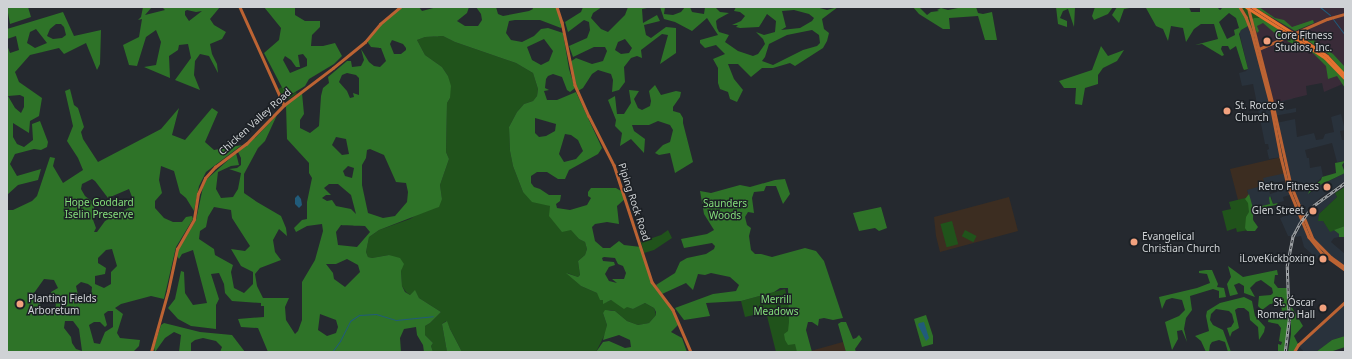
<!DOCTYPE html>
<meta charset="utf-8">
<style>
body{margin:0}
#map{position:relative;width:1352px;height:359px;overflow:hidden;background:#25292f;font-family:"Noto Sans",sans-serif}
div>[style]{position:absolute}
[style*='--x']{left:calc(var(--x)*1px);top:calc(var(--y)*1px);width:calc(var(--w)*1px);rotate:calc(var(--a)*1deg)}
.built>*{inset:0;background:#29323c}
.industrial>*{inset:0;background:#392b38}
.education>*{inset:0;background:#3c2d21}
.green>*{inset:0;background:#20531b;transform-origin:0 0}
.forest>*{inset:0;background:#2e7328}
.water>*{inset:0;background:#215b7a}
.stream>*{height:1px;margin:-0.5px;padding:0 0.5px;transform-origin:0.5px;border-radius:0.5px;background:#215b7a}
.secondary>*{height:2.5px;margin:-1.25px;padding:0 1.25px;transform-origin:1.25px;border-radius:1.25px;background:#bc6333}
.primary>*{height:3px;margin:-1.5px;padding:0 1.5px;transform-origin:1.5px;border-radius:1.5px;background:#e47230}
.rail>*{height:2.5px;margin-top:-1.25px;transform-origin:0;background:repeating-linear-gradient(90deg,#1c2025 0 3px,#a4a8ab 0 6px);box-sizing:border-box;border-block:1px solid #a4a8ab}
.primary-bridge>*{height:3px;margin:-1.5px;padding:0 1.5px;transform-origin:1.5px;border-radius:1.5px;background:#e47230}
.dots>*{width:11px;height:11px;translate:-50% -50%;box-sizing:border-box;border:2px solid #1c2025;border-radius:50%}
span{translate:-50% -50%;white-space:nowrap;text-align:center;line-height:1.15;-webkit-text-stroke:3px #1c2025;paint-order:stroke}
.poi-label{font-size:10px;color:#cfd2d5}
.left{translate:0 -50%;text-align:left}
.right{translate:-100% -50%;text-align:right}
.street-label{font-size:10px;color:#cfd2d5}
.park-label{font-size:10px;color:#84de7b}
.frame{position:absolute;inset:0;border:8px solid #cfd2d5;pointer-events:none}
</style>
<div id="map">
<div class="built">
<div style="clip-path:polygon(evenodd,1250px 25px,1293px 99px,1284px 101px,1286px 110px,1296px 108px,1296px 112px,1274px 116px,1276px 123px,1295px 119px,1297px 137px,1314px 133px,1316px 140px,1323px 139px,1325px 134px,1334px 132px,1331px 117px,1341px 114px,1345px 130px,1340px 131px,1342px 140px,1345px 140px,1345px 161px,1337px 162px,1332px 143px,1305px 150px,1307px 158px,1309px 158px,1310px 168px,1321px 166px,1323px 176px,1310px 189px,1309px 194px,1316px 187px,1345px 173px,1345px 181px,1321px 197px,1312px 205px,1296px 227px,1292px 236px,1288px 236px,1280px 218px,1299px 210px,1293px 194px,1283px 197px,1284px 201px,1273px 204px,1271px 196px,1270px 204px,1253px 208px,1248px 194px,1247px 190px,1263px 178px,1282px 157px,1269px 159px,1267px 150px,1269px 149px,1268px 144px,1265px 144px,1253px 84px,1242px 86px,1239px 73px,1246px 71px,1248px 69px,1239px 31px,1250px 25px,1287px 180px,1290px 188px,1270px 194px,1268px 185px,1287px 180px)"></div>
<div style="clip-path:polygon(1335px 193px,1337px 197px,1319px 214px,1319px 221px,1323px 221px,1330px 231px,1334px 230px,1339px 234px,1339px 237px,1334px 238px,1331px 242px,1345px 254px,1345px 269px,1332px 259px,1323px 264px,1304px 247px,1301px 236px,1295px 237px,1308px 215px,1313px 214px,1317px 210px,1317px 206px)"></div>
<div style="clip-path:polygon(1345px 302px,1345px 336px,1332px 340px,1316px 352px,1304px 352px,1298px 345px)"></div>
</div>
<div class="industrial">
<div style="clip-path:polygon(1249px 7px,1345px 7px,1345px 83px,1324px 92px,1322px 83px,1306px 86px,1307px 95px,1274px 103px)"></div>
</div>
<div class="education">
<div style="clip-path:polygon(1282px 157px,1286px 173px,1263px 178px,1265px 185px,1247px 190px,1249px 197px,1238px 200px,1230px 169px)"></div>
<div style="clip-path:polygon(1009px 197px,1018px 231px,940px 252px,936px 236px,934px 217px)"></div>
<div style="clip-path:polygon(850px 340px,854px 352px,807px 352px)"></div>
</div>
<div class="green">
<div style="clip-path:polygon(1240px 7px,1246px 7px,1262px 18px,1257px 18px,1254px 35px)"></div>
<div style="clip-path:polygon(443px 36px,455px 42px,516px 63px,533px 73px,538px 89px,537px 96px,533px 101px,524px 104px,517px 112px,509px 127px,510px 151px,513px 166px,523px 192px,550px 206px,567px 230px,571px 229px,579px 239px,585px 242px,587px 249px,585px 255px,578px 261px,580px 275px,578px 277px,567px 273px,581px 286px,597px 293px,607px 302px,611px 300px,633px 309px,645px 303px,654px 308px,656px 315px,649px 323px,638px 325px,627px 321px,615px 311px,610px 310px,603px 313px,607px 325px,606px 332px,596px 352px,462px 352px,446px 321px,442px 324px,447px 352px,433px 352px,431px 346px,433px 343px,425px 335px,425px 326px,430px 323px,441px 312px,419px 298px,415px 291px,410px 295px,406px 292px,402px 286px,401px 271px,403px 264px,389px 255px,372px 258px,368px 257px,366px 252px,369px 237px,379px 230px,410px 219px,442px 199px,440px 185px,449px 159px,446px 152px,447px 103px,450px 98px,448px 76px,442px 67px,425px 55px,417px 40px,425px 37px)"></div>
<div style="clip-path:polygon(282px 87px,288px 97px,296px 92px,297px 94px,285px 101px,278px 89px)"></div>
<div style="clip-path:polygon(1345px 187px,1345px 226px,1330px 232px,1323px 221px,1318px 221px,1319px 214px,1337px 197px,1335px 193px)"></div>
<div style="clip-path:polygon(1249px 197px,1255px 229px,1237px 232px,1236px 228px,1227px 231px,1222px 211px,1231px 209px,1229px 202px)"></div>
<div style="left:952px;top:221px;width:24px;height:12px;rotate:75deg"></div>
<div style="clip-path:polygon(668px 230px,672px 238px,654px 250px,644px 253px,641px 242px,661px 235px)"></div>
<div style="left:965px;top:230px;width:13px;height:7px;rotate:27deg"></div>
<div style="clip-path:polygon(785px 289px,801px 352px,776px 352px,766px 312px,745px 317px,741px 301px)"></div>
</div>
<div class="forest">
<div style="clip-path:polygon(7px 7px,28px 7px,31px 17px,10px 24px)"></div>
<div style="clip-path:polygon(evenodd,143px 7px,152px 7px,145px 15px,165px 10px,162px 7px,220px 7px,210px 19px,214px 25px,226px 32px,222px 39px,210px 44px,212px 54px,217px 64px,218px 73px,209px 56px,200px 54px,195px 61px,194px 75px,200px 90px,175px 80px,191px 58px,188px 44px,179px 45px,178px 50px,169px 56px,170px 78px,144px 67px,156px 65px,161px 42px,156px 30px,146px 37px,137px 66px,129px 65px,123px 45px,139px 37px,142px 19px,138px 20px,141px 17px,143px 7px,187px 10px,196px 12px,202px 11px,189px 21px,185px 15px,185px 11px,187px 10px)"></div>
<div style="clip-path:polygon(evenodd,264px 7px,295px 7px,295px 15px,305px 21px,320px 21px,320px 27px,312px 35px,311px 46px,323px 46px,335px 43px,342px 56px,334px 64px,309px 79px,305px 86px,287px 97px,264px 53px,279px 40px,281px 28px,264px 7px,303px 54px,307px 59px,307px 66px,290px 73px,283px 60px,285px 56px,291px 60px,296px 67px,300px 67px,298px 55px,303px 54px)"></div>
<div style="clip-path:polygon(evenodd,399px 7px,419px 7px,422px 11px,437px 7px,469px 7px,467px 13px,457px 21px,465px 26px,478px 26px,482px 20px,481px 14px,476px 7px,496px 7px,498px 14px,503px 16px,529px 11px,533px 9px,532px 7px,556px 7px,563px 26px,561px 28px,540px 20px,515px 20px,509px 21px,506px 33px,511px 40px,522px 42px,534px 36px,541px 29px,548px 28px,563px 33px,569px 69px,575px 88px,570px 92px,567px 90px,562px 77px,553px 74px,548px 76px,546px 79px,545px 88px,549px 90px,544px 91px,547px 100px,557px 100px,576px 92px,602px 148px,598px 154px,569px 170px,565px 179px,558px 179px,547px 172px,537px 172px,531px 176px,531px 183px,534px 187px,540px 189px,549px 195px,561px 195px,560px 201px,556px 204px,557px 208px,570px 210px,587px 205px,591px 198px,588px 196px,588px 192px,591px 188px,616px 188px,621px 191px,626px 198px,617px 206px,619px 224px,607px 222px,595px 224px,592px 227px,595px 241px,603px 248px,610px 248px,619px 241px,624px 245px,641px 247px,652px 282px,672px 310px,679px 324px,671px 332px,682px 338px,687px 352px,596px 352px,603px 342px,609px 341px,625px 348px,631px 347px,630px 340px,619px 335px,603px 340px,607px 325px,603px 313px,605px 310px,615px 311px,627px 321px,638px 325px,649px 323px,656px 315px,656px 312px,654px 308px,645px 303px,633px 309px,627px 307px,624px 309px,611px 300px,603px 304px,603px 300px,600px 300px,597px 293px,581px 286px,566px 273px,578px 277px,580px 275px,578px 261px,585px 255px,587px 249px,585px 242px,579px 239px,571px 230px,562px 232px,549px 216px,550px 206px,532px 202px,523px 192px,513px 166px,510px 151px,509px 127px,517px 112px,524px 104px,533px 101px,537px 96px,538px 89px,533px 73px,516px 63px,455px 42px,443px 36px,425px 37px,417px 40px,425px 55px,442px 67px,448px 76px,451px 86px,450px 98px,447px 103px,446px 152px,449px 159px,440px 185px,442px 199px,439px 207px,436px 208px,379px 230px,369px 237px,366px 252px,368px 257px,372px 258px,389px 255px,400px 258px,404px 264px,401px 271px,402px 286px,405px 292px,410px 295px,415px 290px,419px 298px,441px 312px,430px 323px,425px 326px,425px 335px,433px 343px,431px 346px,433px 352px,424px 352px,423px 345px,417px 335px,416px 327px,404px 329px,400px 338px,401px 352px,268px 352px,258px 328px,241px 327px,238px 319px,264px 317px,264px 306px,261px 306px,261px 303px,232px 301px,225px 293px,224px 284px,219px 273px,211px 274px,219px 299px,216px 305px,216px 329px,191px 326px,178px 319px,168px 308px,175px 299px,181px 271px,184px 272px,185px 293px,193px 305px,207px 303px,193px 250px,182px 254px,179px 259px,177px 256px,178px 250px,196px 220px,203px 187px,206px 180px,236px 153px,239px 165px,231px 166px,218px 172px,216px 189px,221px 198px,233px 197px,238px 189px,241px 173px,229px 169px,237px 168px,241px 165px,241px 158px,238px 152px,256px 137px,277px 115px,265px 141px,258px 148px,244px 174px,244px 193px,257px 202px,281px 216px,286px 228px,287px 236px,279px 229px,273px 240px,275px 252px,281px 260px,260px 268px,255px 274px,257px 286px,263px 298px,289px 298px,285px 307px,286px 320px,295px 334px,298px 331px,302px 320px,302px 282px,315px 260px,323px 231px,322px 224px,307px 226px,296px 232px,294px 228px,302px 220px,307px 219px,307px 202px,312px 178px,309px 173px,309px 163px,287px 139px,286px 105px,302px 93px,304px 114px,300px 120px,300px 128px,310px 133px,319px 126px,321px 96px,323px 88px,329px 83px,328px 77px,347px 61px,351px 61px,352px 67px,361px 66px,364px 60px,361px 49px,369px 62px,374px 66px,380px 67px,386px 61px,381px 48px,371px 47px,367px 41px,376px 29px,399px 7px,544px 39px,553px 51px,549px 61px,541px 65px,532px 60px,527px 47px,544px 39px,399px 7px,392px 40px,403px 44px,406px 48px,406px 50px,401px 54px,394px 54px,390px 44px,392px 40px,399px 7px,347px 73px,356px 75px,359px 78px,359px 95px,353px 93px,354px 97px,350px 98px,347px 91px,339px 82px,342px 75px,347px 73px,399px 7px,535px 118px,556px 124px,555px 131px,546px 136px,539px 137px,535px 133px,535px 118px,399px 7px,565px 134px,571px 135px,578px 140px,583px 151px,576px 159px,564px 162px,559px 154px,565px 134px,399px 7px,336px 137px,346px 139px,349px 154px,342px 155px,332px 145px,336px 137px,399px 7px,370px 149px,384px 155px,396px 182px,406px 183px,408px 192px,407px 202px,395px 216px,383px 218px,368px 213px,362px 185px,362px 165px,366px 158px,367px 150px,370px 149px,399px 7px,348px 166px,354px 168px,352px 178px,345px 176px,343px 171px,348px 166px,399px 7px,329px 184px,338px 184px,351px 195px,356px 214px,351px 209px,336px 206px,332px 200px,327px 201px,322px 198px,326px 195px,331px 195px,324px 188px,329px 184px,399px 7px,214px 207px,231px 210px,232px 218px,250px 246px,245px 251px,231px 249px,241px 266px,253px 272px,253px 284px,244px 293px,234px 288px,231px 272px,233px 265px,215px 255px,214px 249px,199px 239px,200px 231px,206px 227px,208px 217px,214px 207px,399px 7px,341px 225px,365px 226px,370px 232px,357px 247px,338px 245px,336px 232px,341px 225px,399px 7px,604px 257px,615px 258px,618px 264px,623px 266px,626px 273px,624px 279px,612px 279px,617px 283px,609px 281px,605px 274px,609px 267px,615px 265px,614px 262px,603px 261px,602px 258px,604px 257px,399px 7px,347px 259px,358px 265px,360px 272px,345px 287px,334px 279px,333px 273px,326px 264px,336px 264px,347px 259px,399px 7px,320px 314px,336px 320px,338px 327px,336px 333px,327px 336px,318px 330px,320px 314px)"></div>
<div style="clip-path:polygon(evenodd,583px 7px,602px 7px,593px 13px,591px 18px,601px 29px,608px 32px,625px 15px,628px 7px,652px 7px,642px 9px,643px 23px,657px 15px,660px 21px,644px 25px,646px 35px,651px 38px,666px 27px,676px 28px,676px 53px,660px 64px,668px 35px,662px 34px,641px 50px,642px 58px,637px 56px,631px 58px,624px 67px,625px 82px,619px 90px,612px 92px,613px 80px,611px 74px,598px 70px,592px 74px,583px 88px,578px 91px,570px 62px,576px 58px,592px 64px,603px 61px,607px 51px,605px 47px,594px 47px,573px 57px,569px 46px,587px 38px,590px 30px,589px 22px,584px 20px,568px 32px,565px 22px,581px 12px,583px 7px,625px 39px,632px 48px,629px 53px,621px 54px,615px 50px,618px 42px,625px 39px)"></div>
<div style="clip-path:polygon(evenodd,660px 7px,665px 7px,664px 14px,673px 15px,681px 12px,685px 7px,690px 7px,692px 12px,704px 14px,705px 7px,715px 7px,720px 12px,729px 13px,718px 19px,716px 21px,717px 28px,719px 32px,729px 35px,725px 42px,738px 51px,753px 56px,758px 54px,765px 44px,763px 39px,756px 32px,764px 35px,775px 32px,776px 21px,767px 14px,759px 27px,740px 28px,736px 27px,738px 25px,732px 25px,741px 21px,745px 16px,740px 12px,734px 11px,736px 7px,816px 7px,827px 10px,838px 7px,822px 19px,824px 29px,829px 33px,827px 41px,823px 48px,795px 66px,790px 63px,773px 68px,762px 68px,751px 77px,738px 64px,728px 64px,734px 79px,743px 90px,737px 102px,730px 99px,728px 92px,720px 89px,718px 83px,718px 68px,713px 59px,725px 54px,716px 45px,705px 48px,700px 43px,700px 40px,718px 35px,707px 18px,692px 31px,675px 22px,664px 19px,660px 7px,794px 10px,809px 14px,814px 18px,812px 21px,800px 28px,781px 30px,786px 27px,782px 11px,794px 10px,660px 7px,812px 30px,819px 35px,820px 43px,817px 46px,803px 50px,773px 65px,762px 61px,765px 57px,769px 44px,787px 35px,812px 30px)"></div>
<div style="clip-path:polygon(913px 7px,919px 7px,927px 15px,931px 12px,939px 11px,937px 10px,941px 8px,948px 10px,963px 7px,976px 7px,978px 13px,983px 14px,992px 12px,997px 40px,985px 40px,978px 16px,949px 18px,950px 29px,943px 29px,919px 14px)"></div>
<div style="clip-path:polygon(1056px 7px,1075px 7px,1074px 27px,1068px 9px,1063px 11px,1060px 18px,1067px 21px,1067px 27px,1058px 24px)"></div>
<div style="clip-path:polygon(1095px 7px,1113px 7px,1108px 14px,1094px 20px,1092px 16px)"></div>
<div style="clip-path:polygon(1117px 7px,1135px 7px,1124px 9px,1119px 23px,1112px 15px)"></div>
<div style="clip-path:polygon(evenodd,1139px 7px,1189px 7px,1191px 12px,1200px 12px,1200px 7px,1217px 7px,1220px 10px,1223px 7px,1240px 7px,1250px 25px,1241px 30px,1239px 34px,1248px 69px,1244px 70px,1243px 68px,1236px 46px,1230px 50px,1228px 46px,1222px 46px,1221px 49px,1224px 55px,1222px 56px,1202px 44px,1195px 45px,1218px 39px,1214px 24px,1201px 24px,1194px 29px,1186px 42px,1183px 28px,1171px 26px,1168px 41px,1163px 29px,1156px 26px,1146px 8px,1139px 7px,1229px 13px,1236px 18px,1239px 28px,1234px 30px,1235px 35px,1227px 39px,1219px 22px,1229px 13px)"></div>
<div style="clip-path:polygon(1254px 7px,1259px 7px,1275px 18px,1284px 20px,1292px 27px,1313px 20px,1314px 23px,1295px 31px)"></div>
<div style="clip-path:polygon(evenodd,63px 12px,74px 36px,101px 30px,100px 64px,97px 70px,86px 43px,64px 54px,59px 48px,30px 55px,15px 72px,19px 82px,42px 98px,39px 116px,30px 121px,29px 133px,13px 123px,13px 137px,17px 144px,24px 147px,33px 140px,32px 124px,40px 121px,48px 142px,47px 147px,41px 150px,34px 149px,15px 154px,10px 164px,17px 176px,41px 169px,38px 180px,18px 185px,7px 195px,7px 45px,10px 53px,19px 50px,16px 36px,7px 39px,7px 29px,63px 12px,56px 24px,61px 24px,64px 27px,66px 35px,62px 38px,53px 39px,47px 36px,50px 29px,56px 24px,63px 12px,36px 29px,47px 43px,35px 48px,27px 43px,30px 32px,36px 29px,63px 12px,20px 95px,24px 97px,24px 107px,21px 113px,15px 108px,8px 96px,20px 95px)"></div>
<div style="clip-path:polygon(1254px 18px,1262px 18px,1286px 35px,1281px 37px,1278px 36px,1263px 23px,1257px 26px,1259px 31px,1257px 33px,1252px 20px)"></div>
<div style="clip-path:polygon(1303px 32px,1333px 54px,1345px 67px,1345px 74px,1328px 54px,1299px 35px,1299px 32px)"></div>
<div style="clip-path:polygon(1288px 38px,1296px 40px,1325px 59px,1345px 81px,1345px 88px,1337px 76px,1328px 79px,1326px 66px,1313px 53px,1287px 41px)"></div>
<div style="clip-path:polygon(1101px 46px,1108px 56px,1124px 50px,1117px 61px,1103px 68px,1098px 75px,1098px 84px,1085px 88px,1082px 105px,1075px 104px,1076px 88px,1064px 88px,1059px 81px,1092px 70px)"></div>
<div style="clip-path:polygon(655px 85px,661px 95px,676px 91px,681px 92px,680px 97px,673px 107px,673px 111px,680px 113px,683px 118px,683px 123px,693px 162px,675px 173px,670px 153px,659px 155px,655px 153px,663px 145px,670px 142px,673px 130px,670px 125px,658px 121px,649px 125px,632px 125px,634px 131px,645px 139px,644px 153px,631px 139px,620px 146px,622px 133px,615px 126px,616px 120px,608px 100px,615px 96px,617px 114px,624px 114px,631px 103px,629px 90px,639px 91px,634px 99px,638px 108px,642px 110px,650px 106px,651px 101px,649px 91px)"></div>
<div style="clip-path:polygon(evenodd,70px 89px,74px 105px,78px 108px,84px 127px,81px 132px,83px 139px,98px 162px,161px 129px,179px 108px,172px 135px,185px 140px,212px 108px,218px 112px,205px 142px,214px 150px,242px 145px,206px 172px,199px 186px,194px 211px,186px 198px,180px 193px,174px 171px,161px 166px,159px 180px,162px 193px,155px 201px,155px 208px,164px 218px,173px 222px,182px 222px,186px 217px,192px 216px,193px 219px,176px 247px,164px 299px,151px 296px,121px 304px,115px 308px,123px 314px,117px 333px,120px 338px,140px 340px,139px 346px,133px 352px,7px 352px,7px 210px,13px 210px,32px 201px,37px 196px,50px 157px,55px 158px,53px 166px,63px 183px,83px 170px,78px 158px,67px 141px,73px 126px,65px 91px,70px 89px,92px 179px,95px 181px,108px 198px,129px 189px,134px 202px,132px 206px,105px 221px,97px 232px,94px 232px,96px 228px,92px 217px,94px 210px,94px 203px,85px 196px,81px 189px,82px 184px,92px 179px,70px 89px,112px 249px,117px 266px,111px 272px,111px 284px,104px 288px,95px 284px,95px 276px,105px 274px,106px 268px,98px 263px,98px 258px,106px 250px,112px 249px,70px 89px,44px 279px,54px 280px,58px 288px,51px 292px,56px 305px,53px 313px,43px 309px,34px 293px,44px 279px,70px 89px,81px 282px,88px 284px,92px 287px,91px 297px,84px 299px,78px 295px,76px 286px,81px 282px,70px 89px,108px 311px,113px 311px,113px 327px,105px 332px,100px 344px,94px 343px,89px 325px,94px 322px,100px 322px,105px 327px,107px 325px,104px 314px,108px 311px,70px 89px,65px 321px,73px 321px,79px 329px,82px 351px,76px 349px,72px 343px,71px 337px,64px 328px,65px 321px)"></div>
<div style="clip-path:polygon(1345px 161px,1342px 165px,1345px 173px,1316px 187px,1308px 194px,1310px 189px,1321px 180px,1322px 177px,1336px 173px,1335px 163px)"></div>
<div style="clip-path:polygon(785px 179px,790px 194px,783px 204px,776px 186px,766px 186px,764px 191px,754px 192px,752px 198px,754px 213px,748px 212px,745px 217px,747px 225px,751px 228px,749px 236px,751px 250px,755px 254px,761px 254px,772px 257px,805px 248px,816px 251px,824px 261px,843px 318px,833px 320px,824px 318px,819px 319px,818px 326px,812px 322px,808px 322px,806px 330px,812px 352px,797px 352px,795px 344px,788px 345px,785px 340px,784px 334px,788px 331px,789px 322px,788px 288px,780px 288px,774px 292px,741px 301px,706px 303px,710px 316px,684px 320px,675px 308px,713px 294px,736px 291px,739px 285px,730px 277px,711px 273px,705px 275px,698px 274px,693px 290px,686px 283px,662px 294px,656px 285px,675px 273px,680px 262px,687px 258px,706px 254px,714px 249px,715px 246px,712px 243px,684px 248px,681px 239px,707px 234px,714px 230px,704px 214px,700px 191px,711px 193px,740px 185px,750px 187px,775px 180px)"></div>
<div style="clip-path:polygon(1249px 194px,1253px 208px,1270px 204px,1269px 198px,1270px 196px,1273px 204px,1278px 203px,1276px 205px,1266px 207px,1266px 211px,1253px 212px,1253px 220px,1258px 227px,1255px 231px,1247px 231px,1245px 228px,1246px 217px,1249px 212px,1248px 203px,1245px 199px)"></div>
<div style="clip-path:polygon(881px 207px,887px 228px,879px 231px,875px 228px,859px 231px,853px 213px)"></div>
<div style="clip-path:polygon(1345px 226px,1345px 237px,1339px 237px,1339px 234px,1334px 230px)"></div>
<div style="clip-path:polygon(1228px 266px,1243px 277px,1277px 270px,1278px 275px,1275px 275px,1274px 283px,1278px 288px,1287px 288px,1289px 322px,1284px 352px,1278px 352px,1278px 344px,1281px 345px,1282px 342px,1279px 341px,1281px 328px,1278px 324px,1268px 322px,1269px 317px,1282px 310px,1280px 303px,1270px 304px,1262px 310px,1258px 306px,1259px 296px,1271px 295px,1273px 293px,1272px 288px,1261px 280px,1256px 282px,1250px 288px,1255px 297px,1244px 293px,1244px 286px,1239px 283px,1234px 285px,1238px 294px,1230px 296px,1227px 284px,1231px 277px)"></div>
<div style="clip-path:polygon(1206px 270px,1212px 270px,1218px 284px,1217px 287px,1224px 288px,1226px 297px,1219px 298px,1219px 291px,1213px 289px,1190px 296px,1192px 310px,1186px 318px,1184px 329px,1187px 342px,1182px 330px,1177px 331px,1178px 339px,1172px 350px,1165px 322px,1179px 316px,1185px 310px,1182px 300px,1172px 298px,1166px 300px,1162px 309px,1159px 297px,1197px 288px,1210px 283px,1207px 274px,1199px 273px,1199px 271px)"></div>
<div style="clip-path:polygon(1244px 297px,1252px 301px,1255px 316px,1265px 327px,1264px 332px,1259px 340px,1258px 327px,1250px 320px,1249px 312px,1244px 308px,1238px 308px,1235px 310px,1239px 328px,1232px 332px,1230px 337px,1227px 328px,1231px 327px,1234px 322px,1232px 314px,1229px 311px,1216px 309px,1211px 314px,1210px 320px,1213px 325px,1223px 330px,1231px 352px,1235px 352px,1228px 352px,1225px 342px,1219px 340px,1212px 342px,1210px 345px,1209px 352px,1206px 352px,1201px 341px,1195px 336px,1209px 331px,1206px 316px,1207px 311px,1220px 303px)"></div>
<div style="clip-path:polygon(1291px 306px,1303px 326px,1294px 336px,1298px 344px,1294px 352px,1288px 352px,1291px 334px)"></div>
<div style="clip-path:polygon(926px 315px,933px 336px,933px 344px,922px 347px,914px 319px)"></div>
<div style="clip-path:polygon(447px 321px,450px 329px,462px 352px,447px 352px,442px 324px)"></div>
<div style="clip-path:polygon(841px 322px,846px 322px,853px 339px,856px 338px,859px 335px,862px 339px,855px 349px,856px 352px,846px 352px,838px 324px)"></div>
<div style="clip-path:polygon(164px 323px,200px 332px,232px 335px,245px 352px,220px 352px,222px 347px,216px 341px,203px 338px,195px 340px,191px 343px,191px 352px,179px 352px,181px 335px,174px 332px,165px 338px,155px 352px,154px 347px,161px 325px)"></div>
<div style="clip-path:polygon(1345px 336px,1345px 347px,1330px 352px,1316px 352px,1332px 340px)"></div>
</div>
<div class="water">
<div style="clip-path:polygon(298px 195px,301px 199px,302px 205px,299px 208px,295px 204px,295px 198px)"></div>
<div style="clip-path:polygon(924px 322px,929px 338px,926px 341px,918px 325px,919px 323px)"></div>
</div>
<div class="stream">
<div style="--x:1320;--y:7;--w:13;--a:39"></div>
<div style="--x:1333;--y:19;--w:20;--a:53"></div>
<div style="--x:332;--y:352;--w:14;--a:-54"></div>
<div style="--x:340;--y:341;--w:22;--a:-63"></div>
<div style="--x:350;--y:321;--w:11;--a:-34"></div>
<div style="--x:359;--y:315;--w:17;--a:-3"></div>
<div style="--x:376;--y:314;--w:21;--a:17"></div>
<div style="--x:396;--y:320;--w:37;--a:-6"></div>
</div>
<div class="secondary">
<div style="--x:240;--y:7;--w:107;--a:65.8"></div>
<div style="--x:557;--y:7;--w:16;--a:72"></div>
<div style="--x:562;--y:22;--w:64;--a:78.3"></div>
<div style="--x:575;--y:85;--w:34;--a:66"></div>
<div style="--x:589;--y:116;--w:55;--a:63"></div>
<div style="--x:614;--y:165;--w:123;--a:72"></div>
<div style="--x:652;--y:282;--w:35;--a:53"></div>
<div style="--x:673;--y:310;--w:46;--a:66.8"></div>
<div style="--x:1240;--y:7;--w:12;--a:59"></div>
<div style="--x:1246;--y:17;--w:17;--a:69"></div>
<div style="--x:1252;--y:33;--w:74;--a:75.2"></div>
<div style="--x:1271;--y:105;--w:53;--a:79.1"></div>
<div style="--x:1281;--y:157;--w:33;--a:76"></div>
<div style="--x:1289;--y:189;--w:52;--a:67.4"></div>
<div style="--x:1309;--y:237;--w:21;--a:51"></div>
<div style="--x:1322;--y:253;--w:29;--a:36"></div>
<div style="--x:1249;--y:10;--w:97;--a:75.7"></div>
<div style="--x:1273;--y:104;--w:83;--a:77.5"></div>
<div style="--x:1291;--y:185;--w:58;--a:67.8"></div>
<div style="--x:1313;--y:239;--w:25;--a:45"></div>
<div style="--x:1331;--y:257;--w:17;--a:36"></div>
<div style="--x:1259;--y:49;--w:74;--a:-23.8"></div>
<div style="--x:1327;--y:19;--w:19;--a:-16"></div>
<div style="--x:151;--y:352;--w:63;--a:-74.4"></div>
<div style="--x:168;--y:291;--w:43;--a:-77.9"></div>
<div style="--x:177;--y:249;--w:34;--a:-60"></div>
<div style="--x:194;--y:219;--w:25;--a:-81"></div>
<div style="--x:198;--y:194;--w:17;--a:-66"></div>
<div style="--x:205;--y:178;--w:15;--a:-48"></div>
<div style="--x:215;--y:167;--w:39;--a:-37"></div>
<div style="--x:246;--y:144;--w:54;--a:-45.7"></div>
<div style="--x:284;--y:105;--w:61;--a:-37.1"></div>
<div style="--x:333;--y:68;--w:41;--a:-39.1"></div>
<div style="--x:365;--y:42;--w:23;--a:-50"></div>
<div style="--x:380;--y:24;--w:26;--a:-40"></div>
<div style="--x:1294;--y:352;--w:8;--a:-60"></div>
<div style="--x:1298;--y:345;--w:64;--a:-42.5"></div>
</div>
<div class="primary">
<div style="--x:1246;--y:7;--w:49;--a:32.4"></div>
<div style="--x:1252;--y:7;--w:46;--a:32.7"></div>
<div style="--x:1296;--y:35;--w:37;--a:34"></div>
<div style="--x:1327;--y:56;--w:26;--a:47"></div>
<div style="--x:1293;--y:37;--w:38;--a:33"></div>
<div style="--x:1325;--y:58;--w:29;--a:46"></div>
</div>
<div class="rail">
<div style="--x:1285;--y:352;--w:31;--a:-83"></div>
<div style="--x:1289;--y:321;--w:55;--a:-92.1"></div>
<div style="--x:1287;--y:266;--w:31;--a:-79"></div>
<div style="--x:1293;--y:236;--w:15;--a:-62"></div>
<div style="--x:1300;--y:223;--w:21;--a:-53"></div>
<div style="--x:1313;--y:206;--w:39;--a:-36"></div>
</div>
<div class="primary-bridge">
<div style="--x:1291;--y:32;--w:6;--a:31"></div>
<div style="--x:1287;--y:33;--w:7;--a:34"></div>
</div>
<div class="dots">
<div style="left:1267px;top:41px;background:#f2a17e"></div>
<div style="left:1227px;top:111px;background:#f2a17e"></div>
<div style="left:1327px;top:187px;background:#f2a17e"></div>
<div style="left:1313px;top:211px;background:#f2a17e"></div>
<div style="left:1134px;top:242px;background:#f2a17e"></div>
<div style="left:1323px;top:259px;background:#f2a17e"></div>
<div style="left:20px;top:304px;background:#f2a17e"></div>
<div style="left:1323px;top:308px;background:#f2a17e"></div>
</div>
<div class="poi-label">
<span class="left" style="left:1275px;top:41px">Core Fitness<br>Studios, Inc.</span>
<span class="left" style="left:1235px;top:111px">St. Rocco's<br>Church</span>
<span class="right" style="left:1319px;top:187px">Retro Fitness</span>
<span class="right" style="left:1304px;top:211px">Glen Street</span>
<span class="left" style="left:1142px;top:242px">Evangelical<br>Christian Church</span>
<span class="right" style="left:1315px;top:259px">iLoveKickboxing</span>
<span class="left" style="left:28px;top:304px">Planting Fields<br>Arboretum</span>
<span class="right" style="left:1315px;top:308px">St. Óscar<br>Romero Hall</span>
</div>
<div class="street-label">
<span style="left:255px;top:122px;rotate:-42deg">Chicken Valley Road</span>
<span style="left:634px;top:202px;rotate:72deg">Piping Rock Road</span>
</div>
<div class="park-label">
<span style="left:99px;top:208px">Hope Goddard<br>Iselin Preserve</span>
<span style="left:725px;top:209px">Saunders<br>Woods</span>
<span style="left:776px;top:305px">Merrill<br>Meadows</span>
</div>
<div class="frame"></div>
</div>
